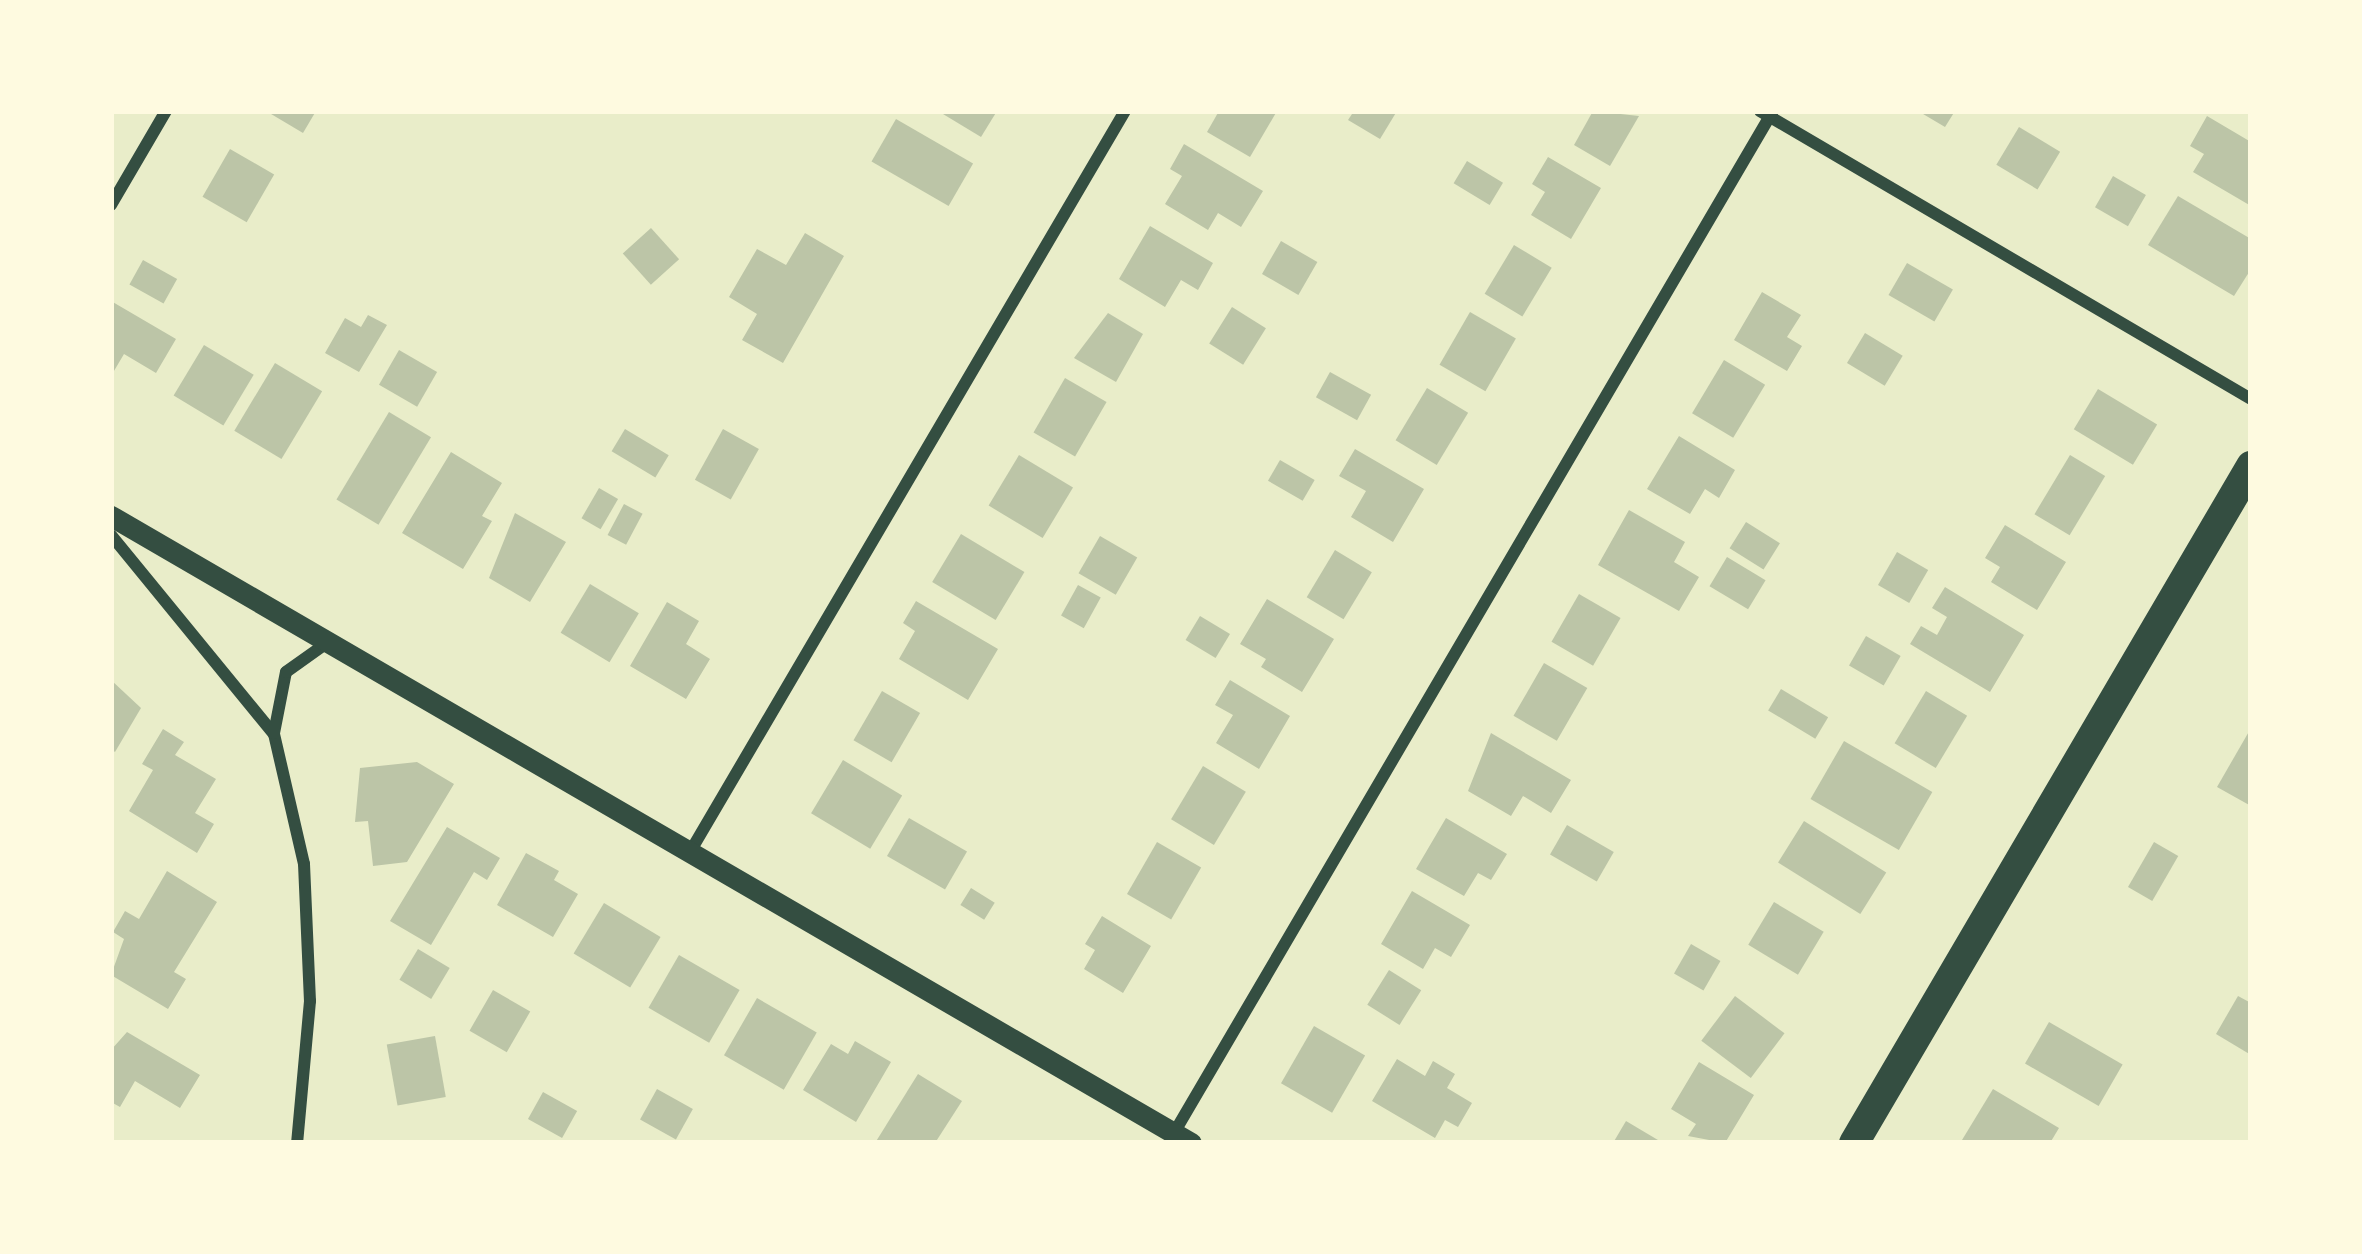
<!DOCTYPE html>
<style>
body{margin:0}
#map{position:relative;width:2362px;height:1254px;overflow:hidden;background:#e9edc9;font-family:"Nunito Sans",sans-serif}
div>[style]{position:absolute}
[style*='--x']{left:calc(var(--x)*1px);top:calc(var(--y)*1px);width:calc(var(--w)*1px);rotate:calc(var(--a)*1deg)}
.building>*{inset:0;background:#bcc5a7;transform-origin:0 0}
.minor>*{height:12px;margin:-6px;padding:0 6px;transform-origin:6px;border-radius:6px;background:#344e41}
.tertiary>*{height:21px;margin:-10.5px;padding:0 10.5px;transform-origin:10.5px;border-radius:10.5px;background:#344e41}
.primary>*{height:30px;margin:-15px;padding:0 15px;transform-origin:15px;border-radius:15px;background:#344e41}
span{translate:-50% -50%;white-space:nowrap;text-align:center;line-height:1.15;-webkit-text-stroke:10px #fefae0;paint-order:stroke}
.frame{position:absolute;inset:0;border:114px solid #fefae0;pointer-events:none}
</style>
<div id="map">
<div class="building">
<div style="clip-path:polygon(266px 111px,316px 111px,303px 133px)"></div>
<div style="clip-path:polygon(938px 111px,997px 111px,981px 137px)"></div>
<div style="clip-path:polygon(1219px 111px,1277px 111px,1250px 157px,1207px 132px)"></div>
<div style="clip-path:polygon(1354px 111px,1397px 111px,1380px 139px,1348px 120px)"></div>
<div style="clip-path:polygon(1593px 111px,1639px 116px,1610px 166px,1574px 145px)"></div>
<div style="clip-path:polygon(1918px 111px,1955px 111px,1945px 127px)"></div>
<div style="clip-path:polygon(2207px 116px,2251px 142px,2251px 206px,2193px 172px,2204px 154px,2190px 146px)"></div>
<div style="left:896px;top:119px;width:89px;height:49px;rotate:30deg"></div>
<div style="left:2019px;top:127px;width:48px;height:44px;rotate:31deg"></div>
<div style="clip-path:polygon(1184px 144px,1263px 191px,1241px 227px,1218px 213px,1208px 230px,1165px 204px,1182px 176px,1170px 169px)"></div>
<div style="left:230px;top:149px;width:51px;height:55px;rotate:30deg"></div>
<div style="clip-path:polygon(1548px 157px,1601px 188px,1571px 239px,1531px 215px,1545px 192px,1532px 184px)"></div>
<div style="left:1467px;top:161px;width:42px;height:26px;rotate:31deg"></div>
<div style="left:2113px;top:176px;width:38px;height:36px;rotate:30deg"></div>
<div style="clip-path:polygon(2178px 196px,2251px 239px,2251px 269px,2234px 296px,2148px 245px)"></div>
<div style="clip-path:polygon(1150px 226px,1213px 263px,1198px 290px,1181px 280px,1165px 307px,1119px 279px)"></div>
<div style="left:651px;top:228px;width:42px;height:38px;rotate:48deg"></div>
<div style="clip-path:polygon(805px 233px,844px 256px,783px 363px,742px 340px,757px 314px,729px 297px,757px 249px,786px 265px)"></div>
<div style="left:1281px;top:241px;width:42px;height:38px;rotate:30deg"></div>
<div style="left:1514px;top:245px;width:44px;height:57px;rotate:31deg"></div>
<div style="left:143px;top:260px;width:39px;height:28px;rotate:29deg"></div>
<div style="left:1907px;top:263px;width:53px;height:37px;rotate:30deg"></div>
<div style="clip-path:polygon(1762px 292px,1801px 315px,1787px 337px,1802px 346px,1787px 371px,1734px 340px)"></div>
<div style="clip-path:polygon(111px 301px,176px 339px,156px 373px,124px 354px,111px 376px)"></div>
<div style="left:1232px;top:307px;width:40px;height:43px;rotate:32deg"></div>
<div style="left:1470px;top:312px;width:53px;height:61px;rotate:30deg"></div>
<div style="clip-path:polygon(1108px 313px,1143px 334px,1116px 382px,1074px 358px)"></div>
<div style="clip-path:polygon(368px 315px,387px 325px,359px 372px,325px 353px,345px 318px,361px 327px)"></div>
<div style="left:1865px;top:333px;width:44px;height:35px;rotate:31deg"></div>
<div style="left:204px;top:345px;width:58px;height:59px;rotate:31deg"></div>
<div style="left:399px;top:350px;width:44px;height:40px;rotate:30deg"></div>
<div style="left:1724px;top:360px;width:48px;height:62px;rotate:31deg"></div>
<div style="left:275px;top:363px;width:55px;height:79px;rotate:31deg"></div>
<div style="left:1330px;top:372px;width:47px;height:29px;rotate:29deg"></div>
<div style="left:1065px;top:378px;width:48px;height:63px;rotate:30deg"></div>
<div style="left:1427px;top:388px;width:48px;height:61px;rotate:31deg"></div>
<div style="left:2098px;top:389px;width:69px;height:47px;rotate:31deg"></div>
<div style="left:389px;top:412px;width:49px;height:102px;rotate:31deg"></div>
<div style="left:625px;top:429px;width:51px;height:26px;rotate:31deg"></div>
<div style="left:723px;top:429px;width:41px;height:58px;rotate:29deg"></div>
<div style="clip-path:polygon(1679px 436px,1735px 470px,1719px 498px,1705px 489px,1690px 514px,1647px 489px)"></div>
<div style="clip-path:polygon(1355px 449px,1424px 489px,1393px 542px,1351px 517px,1366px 491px,1339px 476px)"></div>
<div style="clip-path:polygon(451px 452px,502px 483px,482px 516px,492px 521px,463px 569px,402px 533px)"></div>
<div style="left:1019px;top:455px;width:63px;height:59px;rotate:31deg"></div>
<div style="left:2070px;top:455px;width:41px;height:69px;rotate:31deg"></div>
<div style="left:1280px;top:460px;width:40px;height:24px;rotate:30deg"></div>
<div style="left:599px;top:488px;width:22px;height:35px;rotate:30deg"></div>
<div style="left:624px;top:504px;width:21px;height:35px;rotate:28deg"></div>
<div style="clip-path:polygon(1629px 510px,1685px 542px,1674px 562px,1699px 577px,1679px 611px,1598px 565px)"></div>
<div style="clip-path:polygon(515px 513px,566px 542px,530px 602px,489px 578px)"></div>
<div style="left:1746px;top:522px;width:40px;height:31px;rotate:32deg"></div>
<div style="clip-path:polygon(2005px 525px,2066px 562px,2037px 610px,1991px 582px,2000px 567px,1985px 558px)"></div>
<div style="left:961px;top:534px;width:74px;height:56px;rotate:31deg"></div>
<div style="left:1100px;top:536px;width:43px;height:43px;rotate:30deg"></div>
<div style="left:1335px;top:550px;width:43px;height:55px;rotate:31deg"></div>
<div style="left:1897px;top:552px;width:36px;height:38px;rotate:30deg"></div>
<div style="left:1727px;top:557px;width:45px;height:34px;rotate:31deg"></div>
<div style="left:590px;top:584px;width:57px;height:57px;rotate:31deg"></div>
<div style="left:1078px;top:585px;width:26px;height:35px;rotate:29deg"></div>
<div style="clip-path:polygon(1945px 587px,2024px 635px,1990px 692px,1910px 644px,1921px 626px,1937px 635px,1947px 617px,1932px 608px)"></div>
<div style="left:1579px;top:594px;width:48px;height:55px;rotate:30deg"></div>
<div style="clip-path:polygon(1267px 599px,1334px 639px,1302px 692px,1261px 667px,1266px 659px,1240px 644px)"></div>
<div style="clip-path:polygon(916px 601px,998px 649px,968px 700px,899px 659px,915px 631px,903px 623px)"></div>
<div style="clip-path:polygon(667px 602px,699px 621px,686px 644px,710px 659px,686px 699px,630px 666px)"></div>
<div style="left:1200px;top:616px;width:35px;height:28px;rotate:31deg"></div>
<div style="left:1866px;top:636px;width:40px;height:34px;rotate:30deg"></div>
<div style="left:1544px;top:663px;width:50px;height:61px;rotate:30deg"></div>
<div style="clip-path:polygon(111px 680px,141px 708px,115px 752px,111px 749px)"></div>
<div style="clip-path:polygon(1230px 680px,1290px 716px,1259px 769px,1216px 743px,1233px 715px,1215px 705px)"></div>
<div style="left:1781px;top:689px;width:55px;height:25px;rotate:31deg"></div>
<div style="left:882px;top:691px;width:44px;height:57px;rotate:30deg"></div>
<div style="left:1926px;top:691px;width:48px;height:61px;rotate:31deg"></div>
<div style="clip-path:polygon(2251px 728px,2251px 806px,2217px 787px)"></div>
<div style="clip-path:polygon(163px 729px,184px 742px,175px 755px,216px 779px,195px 813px,214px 824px,197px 853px,129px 811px,153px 770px,142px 764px)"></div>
<div style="clip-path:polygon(1491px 733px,1571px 780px,1551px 813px,1523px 796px,1511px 816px,1468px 791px)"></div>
<div style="left:1844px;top:741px;width:102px;height:67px;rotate:30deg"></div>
<div style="left:843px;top:760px;width:69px;height:62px;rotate:31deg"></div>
<div style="clip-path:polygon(417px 762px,454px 784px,407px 862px,373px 866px,368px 821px,355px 822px,360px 768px)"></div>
<div style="left:1203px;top:766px;width:50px;height:62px;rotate:31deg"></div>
<div style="left:909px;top:818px;width:67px;height:44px;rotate:30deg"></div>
<div style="clip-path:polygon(1446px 818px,1507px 854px,1491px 880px,1478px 873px,1464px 896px,1416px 869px)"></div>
<div style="left:1804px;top:821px;width:97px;height:49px;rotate:32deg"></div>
<div style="left:1567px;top:825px;width:54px;height:34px;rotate:30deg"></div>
<div style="clip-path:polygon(447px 827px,500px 858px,487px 880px,474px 872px,431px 945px,390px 921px)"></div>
<div style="left:1157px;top:842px;width:51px;height:60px;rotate:30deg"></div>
<div style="left:2154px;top:842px;width:28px;height:52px;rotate:30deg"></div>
<div style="clip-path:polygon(526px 853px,559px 871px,554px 880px,578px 894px,553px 937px,497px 905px)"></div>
<div style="clip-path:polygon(167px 871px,217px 902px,174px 972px,186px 979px,168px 1009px,111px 975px,124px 939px,113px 932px,125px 911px,139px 919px)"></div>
<div style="left:971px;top:888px;width:28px;height:20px;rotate:32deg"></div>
<div style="clip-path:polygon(1412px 891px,1470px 925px,1451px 957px,1435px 948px,1423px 969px,1381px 944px)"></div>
<div style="left:1774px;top:902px;width:58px;height:50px;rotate:31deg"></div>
<div style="left:604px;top:903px;width:66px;height:59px;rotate:31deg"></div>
<div style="clip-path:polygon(1102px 916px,1151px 946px,1123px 993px,1084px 969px,1095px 950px,1085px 944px)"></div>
<div style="left:1691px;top:944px;width:34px;height:34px;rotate:30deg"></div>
<div style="left:418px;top:949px;width:37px;height:36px;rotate:31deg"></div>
<div style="left:679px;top:955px;width:70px;height:61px;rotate:30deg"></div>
<div style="left:1389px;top:970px;width:38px;height:41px;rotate:32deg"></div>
<div style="left:493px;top:990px;width:43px;height:47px;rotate:30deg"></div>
<div style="left:1735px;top:996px;width:62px;height:56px;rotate:37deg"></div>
<div style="clip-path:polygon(2238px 996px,2251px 1003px,2251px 1055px,2216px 1034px)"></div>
<div style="left:757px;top:998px;width:69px;height:66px;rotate:30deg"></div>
<div style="left:2049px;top:1022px;width:85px;height:48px;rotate:30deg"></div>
<div style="left:1314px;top:1026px;width:59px;height:66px;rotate:30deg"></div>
<div style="clip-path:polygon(127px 1032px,200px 1075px,180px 1108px,135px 1081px,120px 1107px,111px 1102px,111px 1050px)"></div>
<div style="left:435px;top:1036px;width:62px;height:49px;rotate:80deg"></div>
<div style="clip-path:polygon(855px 1041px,891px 1062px,856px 1122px,803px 1090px,831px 1044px,848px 1054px)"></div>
<div style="clip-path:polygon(1397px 1059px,1425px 1076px,1433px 1061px,1455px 1074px,1447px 1088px,1472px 1103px,1458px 1127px,1445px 1120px,1435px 1138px,1372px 1101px)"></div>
<div style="clip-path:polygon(1699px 1062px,1754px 1095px,1725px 1143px,1688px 1136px,1696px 1124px,1671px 1109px)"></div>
<div style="clip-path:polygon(918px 1074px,962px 1101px,935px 1143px,875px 1143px)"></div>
<div style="left:657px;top:1089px;width:41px;height:35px;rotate:29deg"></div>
<div style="clip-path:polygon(1993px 1089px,2059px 1128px,2050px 1143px,1962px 1140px)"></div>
<div style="left:543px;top:1092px;width:39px;height:31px;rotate:29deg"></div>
<div style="clip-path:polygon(1626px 1121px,1663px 1143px,1613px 1143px)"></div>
</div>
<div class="minor">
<div style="--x:1760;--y:111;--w:569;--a:30.39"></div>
<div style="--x:111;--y:205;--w:109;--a:-59.7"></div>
<div style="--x:111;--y:535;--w:257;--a:50.7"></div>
<div style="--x:274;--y:734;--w:133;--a:77"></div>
<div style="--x:304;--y:864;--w:137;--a:87.5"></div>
<div style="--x:310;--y:1001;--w:143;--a:95.2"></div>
<div style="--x:274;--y:733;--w:62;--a:-78.9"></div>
<div style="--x:286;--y:672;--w:52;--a:-35.5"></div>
<div style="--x:690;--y:852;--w:859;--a:-59.59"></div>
<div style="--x:1174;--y:1133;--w:1185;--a:-59.63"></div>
</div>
<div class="tertiary">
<div style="--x:111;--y:516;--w:1249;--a:30.14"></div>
</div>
<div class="primary">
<div style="--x:1854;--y:1143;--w:785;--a:-59.61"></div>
</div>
<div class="frame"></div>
</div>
